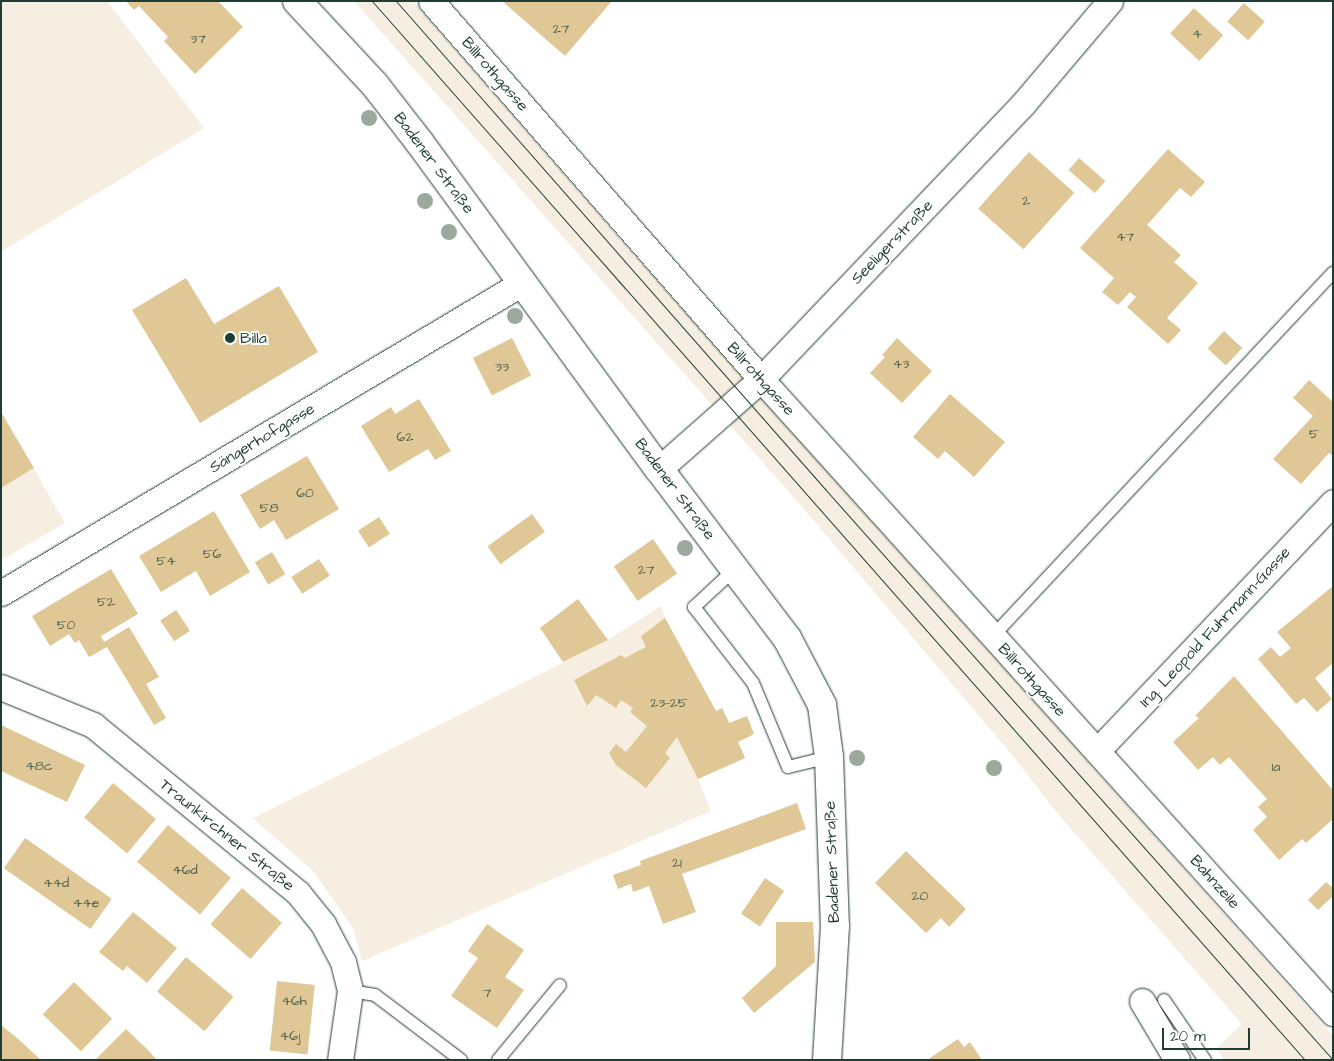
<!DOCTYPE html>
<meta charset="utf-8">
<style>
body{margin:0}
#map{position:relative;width:1334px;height:1061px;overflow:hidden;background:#fff;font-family:"Architects Daughter",sans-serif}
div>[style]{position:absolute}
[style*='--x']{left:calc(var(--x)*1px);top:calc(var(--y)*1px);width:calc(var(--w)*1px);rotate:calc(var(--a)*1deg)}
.built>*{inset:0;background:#f6eee0}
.building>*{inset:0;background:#e0c796;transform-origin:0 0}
.roads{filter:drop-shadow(0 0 1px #1f3d34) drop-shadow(0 0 1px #1f3d34)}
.lane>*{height:12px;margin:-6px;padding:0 6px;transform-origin:6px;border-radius:6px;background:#fff}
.street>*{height:25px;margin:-12.5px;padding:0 12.5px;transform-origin:12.5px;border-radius:12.5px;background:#fff}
.secondary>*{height:28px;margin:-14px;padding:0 14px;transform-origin:14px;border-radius:14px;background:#fff}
.tram>*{height:1px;margin:-0.5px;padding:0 0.5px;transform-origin:0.5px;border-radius:0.5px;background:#1f3d34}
.trees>*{width:16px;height:16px;margin:-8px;border-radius:50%;background:#9aa99b}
.dots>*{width:14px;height:14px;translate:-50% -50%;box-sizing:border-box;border:2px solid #fff;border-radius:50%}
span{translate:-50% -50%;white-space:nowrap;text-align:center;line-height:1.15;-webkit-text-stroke:4px #fff;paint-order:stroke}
.number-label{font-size:14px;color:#4f604c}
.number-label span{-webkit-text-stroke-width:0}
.street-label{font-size:16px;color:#1f3d34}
.poi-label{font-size:16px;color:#1f3d34}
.left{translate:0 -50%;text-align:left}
.frame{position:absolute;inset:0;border:2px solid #1f3d34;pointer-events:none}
.scale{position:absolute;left:1162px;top:1028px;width:88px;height:22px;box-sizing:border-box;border:2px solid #1f3d34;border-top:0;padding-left:6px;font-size:15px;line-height:18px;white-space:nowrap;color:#1f3d34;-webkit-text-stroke:4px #fff;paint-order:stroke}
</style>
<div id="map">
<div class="built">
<div style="clip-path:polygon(1px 1px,107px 1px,204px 128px,1px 252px)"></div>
<div style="clip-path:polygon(354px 1px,413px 1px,615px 233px,1333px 1036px,1333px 1060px,1224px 1060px,1217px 1048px,1242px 1024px,1058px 814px,1013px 756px,804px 509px)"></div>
<div style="clip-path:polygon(1px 412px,65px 523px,1px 560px)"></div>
<div style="clip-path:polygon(661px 606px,665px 618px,716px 711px,722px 708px,730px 723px,747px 716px,754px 734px,738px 742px,745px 758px,698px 779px,711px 811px,362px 961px,353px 928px,314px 872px,253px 818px,608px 640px)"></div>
</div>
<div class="building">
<div style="clip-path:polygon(126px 1px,218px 1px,243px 27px,195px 74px,164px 41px,168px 37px,139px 6px,134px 10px)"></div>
<div style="clip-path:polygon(502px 1px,612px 1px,565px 56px)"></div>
<div style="left:1244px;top:3px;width:28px;height:25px;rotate:42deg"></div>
<div style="left:1194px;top:8px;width:40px;height:35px;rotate:43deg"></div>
<div style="clip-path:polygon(1168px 149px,1205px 182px,1191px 197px,1180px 188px,1147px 225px,1181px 255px,1174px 262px,1198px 283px,1167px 318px,1181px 330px,1168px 344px,1127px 307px,1136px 297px,1130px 292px,1118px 305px,1102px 292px,1114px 278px,1080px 248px)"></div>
<div style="left:1029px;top:152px;width:61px;height:76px;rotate:42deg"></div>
<div style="left:1079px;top:158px;width:35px;height:16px;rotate:41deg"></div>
<div style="clip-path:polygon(186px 278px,214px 324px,279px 286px,318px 352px,200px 423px,132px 310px)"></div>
<div style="left:1224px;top:331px;width:25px;height:24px;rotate:43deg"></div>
<div style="left:512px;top:338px;width:42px;height:44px;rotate:63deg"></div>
<div style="clip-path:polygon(897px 338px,932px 371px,902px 403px,870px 373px,885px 357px,882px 355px)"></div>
<div style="clip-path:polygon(1309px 380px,1333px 402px,1333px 456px,1329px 453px,1301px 484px,1273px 459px,1313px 416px,1293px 398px)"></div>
<div style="clip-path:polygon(950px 394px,1005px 442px,974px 477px,945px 451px,938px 459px,913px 437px)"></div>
<div style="clip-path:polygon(419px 399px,451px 451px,435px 460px,428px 449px,389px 472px,361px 426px,391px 407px,395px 414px)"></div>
<div style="clip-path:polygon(1px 412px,34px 468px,1px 488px)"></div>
<div style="clip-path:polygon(307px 456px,339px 509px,286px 540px,274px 520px,260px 529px,240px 495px)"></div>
<div style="clip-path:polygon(214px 511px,250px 572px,210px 596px,196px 571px,161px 592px,139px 556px)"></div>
<div style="left:532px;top:514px;width:22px;height:55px;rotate:54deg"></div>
<div style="left:379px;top:517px;width:20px;height:25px;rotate:57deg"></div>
<div style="left:653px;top:539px;width:42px;height:48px;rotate:55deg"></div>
<div style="left:272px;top:552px;width:26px;height:20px;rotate:59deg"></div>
<div style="left:319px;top:559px;width:20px;height:33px;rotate:57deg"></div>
<div style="clip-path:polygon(111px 569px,138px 614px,101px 636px,104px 642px,129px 627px,159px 677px,146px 684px,166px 718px,154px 725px,107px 647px,89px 657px,79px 640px,75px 643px,69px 634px,50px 646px,32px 616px)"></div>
<div style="clip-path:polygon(1333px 586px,1333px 663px,1315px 678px,1332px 699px,1317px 712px,1304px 698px,1296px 704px,1258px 659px,1271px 647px,1280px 657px,1291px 648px,1277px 632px)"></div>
<div style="clip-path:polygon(578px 599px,608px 640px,563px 662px,540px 628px)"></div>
<div style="left:176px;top:610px;width:25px;height:19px;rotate:56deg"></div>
<div style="clip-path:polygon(665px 618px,716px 711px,722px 708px,729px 723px,747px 716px,754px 734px,738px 742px,745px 758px,698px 779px,677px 737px,665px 753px,670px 758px,646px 788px,616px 765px,609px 753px,616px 744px,626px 752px,647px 726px,630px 712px,633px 708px,621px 700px,616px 708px,596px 695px,587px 706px,574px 680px,621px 655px,625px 658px,646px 647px,641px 636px)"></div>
<div style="clip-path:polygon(1234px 676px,1333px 790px,1333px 819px,1306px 843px,1302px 839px,1279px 860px,1253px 830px,1267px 817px,1258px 807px,1267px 799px,1229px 757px,1220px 765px,1213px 757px,1198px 770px,1173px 742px,1199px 718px,1195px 716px)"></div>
<div style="clip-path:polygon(1px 725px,85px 765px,67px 802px,1px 771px)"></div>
<div style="left:113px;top:783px;width:56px;height:45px;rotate:40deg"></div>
<div style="clip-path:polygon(797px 803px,806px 829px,682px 874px,696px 912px,663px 924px,649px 886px,633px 892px,631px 884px,618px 889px,613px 875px,641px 865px,640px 861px)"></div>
<div style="left:168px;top:825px;width:82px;height:48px;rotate:40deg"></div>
<div style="left:25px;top:838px;width:106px;height:37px;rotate:35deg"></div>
<div style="clip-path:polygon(906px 851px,966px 909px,949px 927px,941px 918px,926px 933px,875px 883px)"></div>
<div style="left:765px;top:878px;width:23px;height:43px;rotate:34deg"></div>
<div style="clip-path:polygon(1326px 882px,1333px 888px,1333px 896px,1318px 910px,1308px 900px)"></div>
<div style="left:242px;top:888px;width:53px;height:48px;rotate:41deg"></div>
<div style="clip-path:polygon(133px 912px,177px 948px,147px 983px,127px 966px,123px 971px,99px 952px)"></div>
<div style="clip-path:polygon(776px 922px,813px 922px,815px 962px,754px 1013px,742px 998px,776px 966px)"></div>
<div style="clip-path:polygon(487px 924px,524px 950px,505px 977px,524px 990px,497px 1028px,451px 996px,478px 958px,468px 951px)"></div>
<div style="left:186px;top:957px;width:62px;height:45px;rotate:40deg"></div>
<div style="left:277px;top:981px;width:38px;height:70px;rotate:6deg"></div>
<div style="left:74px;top:982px;width:53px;height:45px;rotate:44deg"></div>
<div style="clip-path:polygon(1px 1025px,16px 1037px,41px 1060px,1px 1060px)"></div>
<div style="clip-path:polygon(126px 1029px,148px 1050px,157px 1060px,95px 1060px)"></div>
<div style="clip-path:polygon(958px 1039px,964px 1047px,970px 1042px,982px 1060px,927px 1060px)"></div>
</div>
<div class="roads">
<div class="lane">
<div style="--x:735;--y:569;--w:56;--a:137.2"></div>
<div style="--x:694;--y:607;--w:96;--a:52.2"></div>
<div style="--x:753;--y:683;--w:91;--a:67.4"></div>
<div style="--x:788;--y:767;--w:42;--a:-13.7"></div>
<div style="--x:992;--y:637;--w:499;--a:-46.9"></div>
<div style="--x:350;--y:991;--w:25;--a:9"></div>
<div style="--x:375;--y:995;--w:108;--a:37.1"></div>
<div style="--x:1164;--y:1000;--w:73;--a:55.7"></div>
<div style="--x:498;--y:1060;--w:97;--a:-50.4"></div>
</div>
<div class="street">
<div style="--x:431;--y:1;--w:502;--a:48.88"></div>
<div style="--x:761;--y:379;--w:854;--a:47.94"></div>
<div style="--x:659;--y:469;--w:136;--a:-41.4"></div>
<div style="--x:761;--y:379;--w:380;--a:-46.4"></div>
<div style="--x:1023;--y:104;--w:135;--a:-49.8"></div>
<div style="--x:1;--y:593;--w:606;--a:-30.75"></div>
<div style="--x:1;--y:687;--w:100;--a:22.4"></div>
<div style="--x:93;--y:725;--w:265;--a:39.3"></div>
<div style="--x:298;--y:893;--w:40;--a:51"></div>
<div style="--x:323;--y:924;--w:43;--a:62.2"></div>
<div style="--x:343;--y:962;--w:30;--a:76"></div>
<div style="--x:350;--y:991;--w:70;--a:98.2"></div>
<div style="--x:1097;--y:751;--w:343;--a:-46.5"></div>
<div style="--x:1142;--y:1001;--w:69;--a:59.3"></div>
</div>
<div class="secondary">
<div style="--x:297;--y:1;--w:115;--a:47.1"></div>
<div style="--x:375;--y:85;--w:73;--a:52.2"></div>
<div style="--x:420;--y:143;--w:404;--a:53.8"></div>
<div style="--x:659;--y:469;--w:212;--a:52.9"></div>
<div style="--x:787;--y:638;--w:76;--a:62.4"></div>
<div style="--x:822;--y:705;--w:52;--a:82.3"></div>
<div style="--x:829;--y:757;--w:169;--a:88"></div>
<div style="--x:835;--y:926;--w:134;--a:93.4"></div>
</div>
</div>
<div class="tram">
<div style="--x:372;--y:1;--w:1411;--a:48.62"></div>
<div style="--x:396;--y:1;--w:650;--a:48.68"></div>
<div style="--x:825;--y:489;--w:764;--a:48.34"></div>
</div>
<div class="trees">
<div style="left:369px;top:118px"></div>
<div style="left:425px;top:201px"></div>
<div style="left:449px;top:232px"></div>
<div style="left:515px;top:316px"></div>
<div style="left:685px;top:548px"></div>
<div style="left:857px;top:758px"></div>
<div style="left:994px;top:768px"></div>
</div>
<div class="dots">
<div style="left:230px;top:338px;background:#1f3d34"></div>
</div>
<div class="number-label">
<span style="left:561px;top:29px">27</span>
<span style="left:1197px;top:34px">4</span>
<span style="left:198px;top:39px">37</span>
<span style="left:1026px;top:201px">2</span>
<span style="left:1125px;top:237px">47</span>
<span style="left:901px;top:364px">43</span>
<span style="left:502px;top:367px">33</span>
<span style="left:1314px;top:434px">5</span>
<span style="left:405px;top:437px">62</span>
<span style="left:305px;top:493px">60</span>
<span style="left:269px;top:508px">58</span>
<span style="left:212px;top:554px">56</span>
<span style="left:166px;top:561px">54</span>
<span style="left:646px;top:570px">27</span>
<span style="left:106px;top:602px">52</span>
<span style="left:66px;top:625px">50</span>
<span style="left:669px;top:703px">23-25</span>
<span style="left:39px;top:766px">48c</span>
<span style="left:1276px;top:767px">1a</span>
<span style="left:677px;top:863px">21</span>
<span style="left:185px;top:870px">46d</span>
<span style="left:56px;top:883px">44d</span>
<span style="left:920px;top:896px">20</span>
<span style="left:86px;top:903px">44e</span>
<span style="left:487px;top:993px">7</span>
<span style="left:294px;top:1001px">46h</span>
<span style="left:290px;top:1036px">46j</span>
</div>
<div class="street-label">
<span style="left:495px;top:74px;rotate:49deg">Billrothgasse</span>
<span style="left:434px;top:163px;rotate:53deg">Badener Straße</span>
<span style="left:892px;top:242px;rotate:-46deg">Seeligerstraße</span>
<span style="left:761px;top:379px;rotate:48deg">Billrothgasse</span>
<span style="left:262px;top:438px;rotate:-31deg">Sängerhofgasse</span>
<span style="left:675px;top:489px;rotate:53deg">Badener Straße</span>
<span style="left:1215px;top:627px;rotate:-47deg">Ing. Leopold Fuhrmann-Gasse</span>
<span style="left:1032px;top:680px;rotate:48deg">Billrothgasse</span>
<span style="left:227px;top:835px;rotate:39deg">Traunkirchner Straße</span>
<span style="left:832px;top:862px;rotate:-92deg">Badener Straße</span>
<span style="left:1215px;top:882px;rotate:48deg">Bahnzeile</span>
</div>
<div class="poi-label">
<span class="left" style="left:240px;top:338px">Billa</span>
</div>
<div class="frame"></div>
<div class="scale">20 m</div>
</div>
